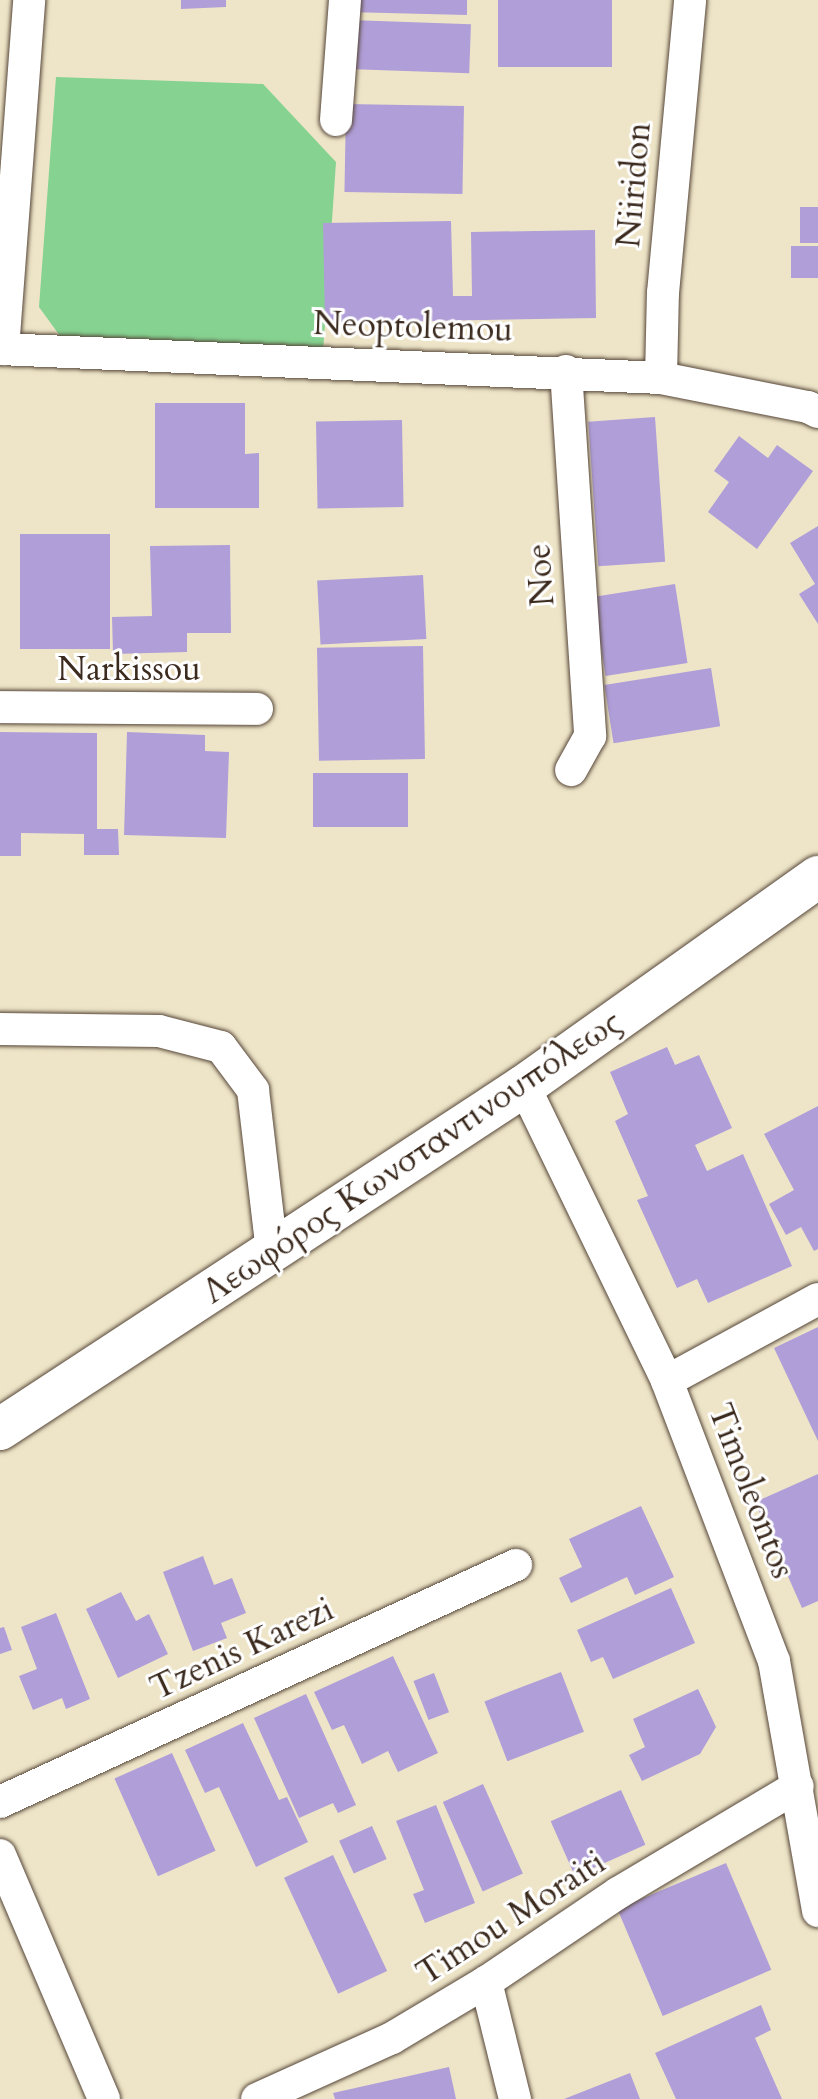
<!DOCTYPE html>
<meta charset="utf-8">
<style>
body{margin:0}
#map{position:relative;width:818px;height:2099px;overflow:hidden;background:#eee5c8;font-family:Cardo,serif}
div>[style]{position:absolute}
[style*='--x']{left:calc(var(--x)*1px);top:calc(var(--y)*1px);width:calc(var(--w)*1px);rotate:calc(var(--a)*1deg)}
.green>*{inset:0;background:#86d391}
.building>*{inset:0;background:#b09ed8;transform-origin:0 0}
.roads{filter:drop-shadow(0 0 2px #564638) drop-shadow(0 0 2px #564638)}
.minor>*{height:32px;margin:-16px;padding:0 16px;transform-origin:16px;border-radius:16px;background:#fff}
.tertiary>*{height:42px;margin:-21px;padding:0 21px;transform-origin:21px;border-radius:21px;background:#fff}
span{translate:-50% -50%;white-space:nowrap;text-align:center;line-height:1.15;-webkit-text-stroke:6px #fff;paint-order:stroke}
.street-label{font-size:34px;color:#3b2a1e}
</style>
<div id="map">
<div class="green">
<div style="clip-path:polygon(56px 77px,263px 84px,336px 162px,323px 352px,68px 347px,39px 307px)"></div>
</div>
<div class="building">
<div style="clip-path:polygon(181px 0,226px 0,226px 7px,181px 9px)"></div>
<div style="clip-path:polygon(348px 0,467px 0,467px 15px,347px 12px)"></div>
<div style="left:498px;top:0;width:114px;height:67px"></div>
<div style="left:350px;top:20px;width:121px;height:49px;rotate:2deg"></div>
<div style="left:346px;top:104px;width:118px;height:88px;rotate:1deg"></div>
<div style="left:818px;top:207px;width:36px;height:18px;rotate:90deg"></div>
<div style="clip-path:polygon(451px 221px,453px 296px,472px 296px,471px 232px,595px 230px,596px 318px,325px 323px,323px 223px)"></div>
<div style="left:818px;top:246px;width:32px;height:27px;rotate:90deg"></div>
<div style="clip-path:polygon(155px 403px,245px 403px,245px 454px,259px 453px,259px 508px,155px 508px)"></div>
<div style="left:655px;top:417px;width:145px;height:67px;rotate:86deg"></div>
<div style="left:402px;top:420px;width:87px;height:86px;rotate:89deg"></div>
<div style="clip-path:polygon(739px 436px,768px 458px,777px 445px,813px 471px,757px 549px,708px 512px,729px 482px,714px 471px)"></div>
<div style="clip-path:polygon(818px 526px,818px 624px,799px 594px,815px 584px,790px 543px)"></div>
<div style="left:20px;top:534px;width:90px;height:115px"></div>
<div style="clip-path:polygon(230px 545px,231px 633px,187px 633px,187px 652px,113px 654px,112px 617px,152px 616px,150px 546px)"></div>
<div style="left:423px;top:575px;width:64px;height:106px;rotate:87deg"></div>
<div style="left:675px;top:584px;width:80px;height:83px;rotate:81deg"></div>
<div style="left:423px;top:646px;width:113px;height:106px;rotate:89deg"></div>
<div style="left:711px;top:668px;width:59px;height:108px;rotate:81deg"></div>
<div style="clip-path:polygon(0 732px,97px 733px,97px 829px,118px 829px,119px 855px,84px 855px,84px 834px,21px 833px,21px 856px,0 856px)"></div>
<div style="clip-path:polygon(127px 732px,205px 735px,205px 751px,229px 752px,226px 838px,124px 835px)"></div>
<div style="left:313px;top:773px;width:95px;height:54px"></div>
<div style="clip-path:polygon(667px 1047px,675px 1065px,699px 1055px,732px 1128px,695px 1145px,707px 1171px,743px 1154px,792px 1266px,708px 1303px,697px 1279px,677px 1288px,637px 1200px,648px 1196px,615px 1121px,628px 1114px,610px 1072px)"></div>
<div style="clip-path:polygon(818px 1106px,818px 1249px,814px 1251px,801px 1227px,786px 1235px,769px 1204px,794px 1190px,764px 1134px)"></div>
<div style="clip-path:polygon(818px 1327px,818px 1441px,774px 1348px)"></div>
<div style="clip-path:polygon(818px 1474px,818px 1601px,802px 1608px,755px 1502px)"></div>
<div style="clip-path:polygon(641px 1506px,674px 1577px,635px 1595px,627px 1577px,571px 1603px,559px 1578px,582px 1567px,569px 1539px)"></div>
<div style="clip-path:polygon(203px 1556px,214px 1585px,232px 1578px,246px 1613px,221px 1623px,227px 1638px,193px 1651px,163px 1572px)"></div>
<div style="clip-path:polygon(671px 1588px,695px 1643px,613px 1679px,603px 1657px,591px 1662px,577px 1630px)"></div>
<div style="clip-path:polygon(121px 1592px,136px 1621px,149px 1614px,168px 1654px,118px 1678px,86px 1609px)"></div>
<div style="clip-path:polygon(56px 1613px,90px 1699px,66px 1709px,62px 1698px,33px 1710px,19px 1676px,37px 1669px,21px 1627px)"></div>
<div style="clip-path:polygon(4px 1627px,12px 1650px,0 1654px,0 1628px)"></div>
<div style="clip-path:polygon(393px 1656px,438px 1753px,398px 1772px,388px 1751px,362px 1764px,344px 1725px,332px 1730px,314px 1692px)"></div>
<div style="left:561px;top:1672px;width:64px;height:82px;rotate:69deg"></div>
<div style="left:434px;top:1673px;width:42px;height:22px;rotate:69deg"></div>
<div style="clip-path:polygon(698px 1689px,716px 1727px,700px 1754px,642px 1781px,629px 1755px,645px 1747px,633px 1719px)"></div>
<div style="clip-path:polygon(306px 1694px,356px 1805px,338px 1813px,333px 1803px,299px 1818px,254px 1718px)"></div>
<div style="clip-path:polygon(243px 1723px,279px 1800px,287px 1797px,308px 1842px,256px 1867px,219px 1787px,205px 1793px,185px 1750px)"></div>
<div style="left:172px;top:1753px;width:107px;height:63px;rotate:66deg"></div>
<div style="left:483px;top:1784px;width:98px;height:44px;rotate:66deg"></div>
<div style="left:621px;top:1790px;width:60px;height:77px;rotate:66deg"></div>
<div style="clip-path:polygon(436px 1805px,475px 1903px,425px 1923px,413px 1894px,424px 1890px,396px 1821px)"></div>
<div style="left:372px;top:1826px;width:36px;height:36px;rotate:66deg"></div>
<div style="left:333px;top:1855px;width:128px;height:54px;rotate:65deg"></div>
<div style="left:726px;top:1863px;width:116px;height:118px;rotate:67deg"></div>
<div style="clip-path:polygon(761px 2005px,771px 2030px,755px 2038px,782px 2099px,676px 2099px,655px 2053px)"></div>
<div style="clip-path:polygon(449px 2067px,456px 2099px,335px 2099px,333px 2093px)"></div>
<div style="clip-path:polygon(630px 2073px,640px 2099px,564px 2099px)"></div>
</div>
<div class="roads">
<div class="minor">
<div style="--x:336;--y:120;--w:120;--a:-85.7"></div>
<div style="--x:0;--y:349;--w:662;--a:2.51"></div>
<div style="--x:661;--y:378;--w:150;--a:11.2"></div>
<div style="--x:808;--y:407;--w:11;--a:27"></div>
<div style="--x:3;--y:349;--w:350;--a:-85.7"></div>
<div style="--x:566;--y:371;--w:366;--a:86.2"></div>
<div style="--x:590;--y:736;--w:39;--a:119"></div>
<div style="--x:661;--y:378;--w:85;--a:-88.7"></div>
<div style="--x:663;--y:293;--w:294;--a:-84.7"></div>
<div style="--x:0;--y:707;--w:257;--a:0.4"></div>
<div style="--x:0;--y:1029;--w:159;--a:0.7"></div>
<div style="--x:159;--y:1031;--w:64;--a:14.5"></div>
<div style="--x:221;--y:1047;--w:54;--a:53.3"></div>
<div style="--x:253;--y:1090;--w:163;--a:83.3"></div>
<div style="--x:524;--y:1086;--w:328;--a:64.1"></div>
<div style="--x:667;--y:1381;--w:300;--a:69.1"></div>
<div style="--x:774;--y:1661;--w:254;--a:80"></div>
<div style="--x:667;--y:1381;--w:172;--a:-28.5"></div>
<div style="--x:0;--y:1802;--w:568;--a:-24.67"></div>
<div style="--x:0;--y:1855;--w:265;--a:66.9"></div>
<div style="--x:486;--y:1982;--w:121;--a:76.1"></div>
<div style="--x:257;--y:2099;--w:148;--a:-24.3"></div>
<div style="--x:392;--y:2038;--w:109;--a:-30.8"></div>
<div style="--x:486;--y:1982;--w:159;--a:-34"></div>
<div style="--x:618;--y:1893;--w:209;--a:-30.7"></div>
</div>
<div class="tertiary">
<div style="--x:0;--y:1429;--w:626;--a:-33.21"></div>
<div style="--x:524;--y:1086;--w:361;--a:-35.4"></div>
</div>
</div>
<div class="street-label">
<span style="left:634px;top:185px;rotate:-85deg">Niiridon</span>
<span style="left:413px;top:327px;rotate:2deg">Neoptolemou</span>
<span style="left:541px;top:575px;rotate:-94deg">Noe</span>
<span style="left:129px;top:670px">Narkissou</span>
<span style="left:412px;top:1157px;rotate:-34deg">Λεωφόρος Κωνσταντινουπόλεως</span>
<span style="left:751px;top:1491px;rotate:69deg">Timoleontos</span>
<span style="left:242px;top:1649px;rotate:-25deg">Tzenis Karezi</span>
<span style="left:511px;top:1918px;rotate:-33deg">Timou Moraiti</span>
</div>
</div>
